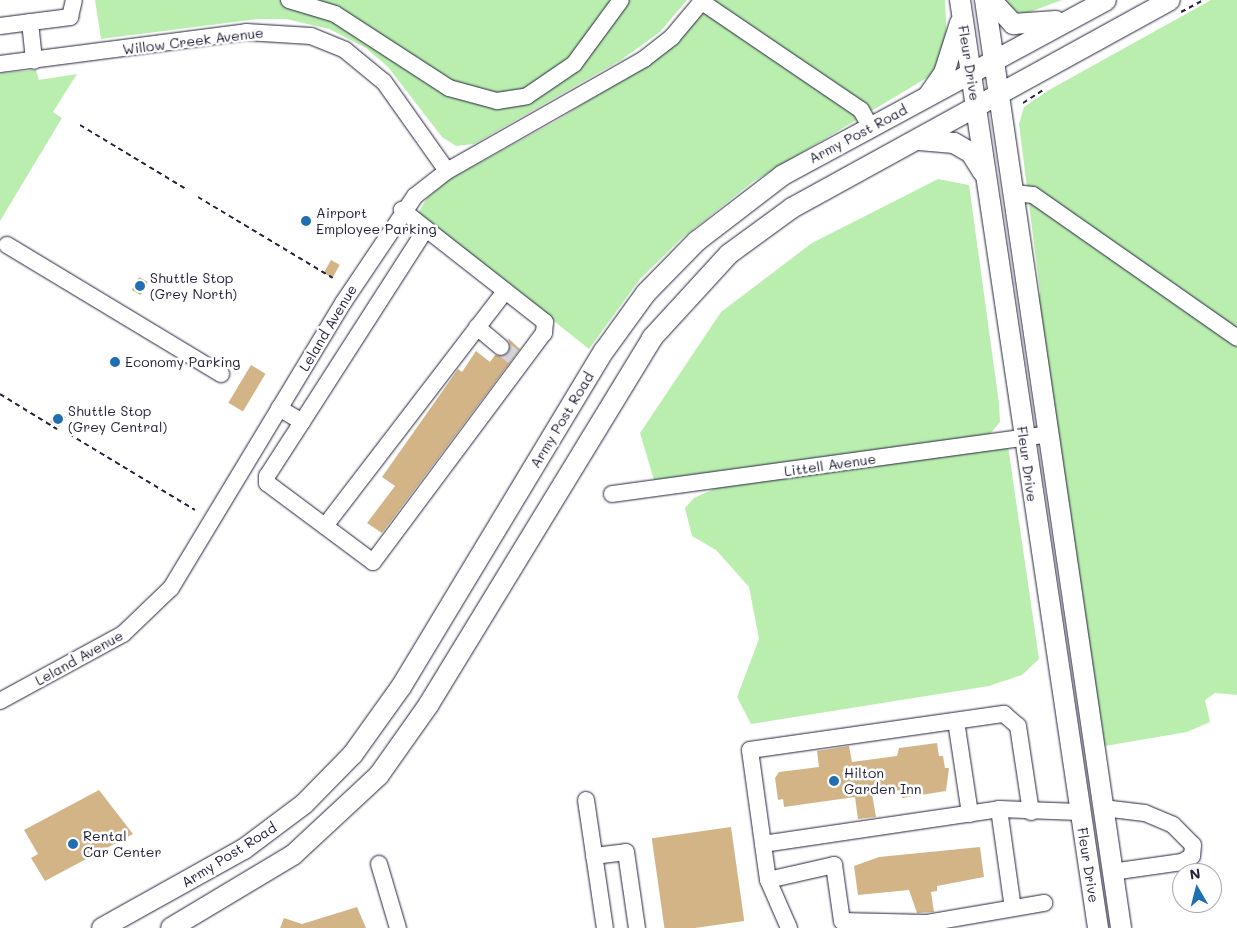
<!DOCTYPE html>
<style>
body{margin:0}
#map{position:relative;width:1237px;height:928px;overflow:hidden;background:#fff;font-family:Mali,sans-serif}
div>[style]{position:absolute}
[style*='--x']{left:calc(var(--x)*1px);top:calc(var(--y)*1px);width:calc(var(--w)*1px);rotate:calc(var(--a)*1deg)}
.green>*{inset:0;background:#baeeaf}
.building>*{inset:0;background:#d3b487;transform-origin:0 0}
.minor-tunnel>*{height:16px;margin-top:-8px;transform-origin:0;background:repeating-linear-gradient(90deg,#d3d3d8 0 16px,transparent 0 24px)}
.path>*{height:2px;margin-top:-1px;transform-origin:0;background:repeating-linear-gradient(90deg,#22223b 0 5px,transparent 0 9px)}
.roads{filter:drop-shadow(0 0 1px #22223b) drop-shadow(0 0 1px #22223b)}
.minor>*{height:16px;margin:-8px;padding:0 8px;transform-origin:8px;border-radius:8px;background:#fff}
.major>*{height:20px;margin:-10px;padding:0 10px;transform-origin:10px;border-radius:10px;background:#fff}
.dots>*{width:14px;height:14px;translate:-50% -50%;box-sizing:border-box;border:2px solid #fff;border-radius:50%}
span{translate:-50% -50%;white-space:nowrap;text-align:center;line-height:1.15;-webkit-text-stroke:5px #fff;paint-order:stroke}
.street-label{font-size:14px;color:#22223b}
.poi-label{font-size:14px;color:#22223b}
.left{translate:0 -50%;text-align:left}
.north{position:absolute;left:1172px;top:863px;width:50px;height:50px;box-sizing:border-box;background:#fff;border:1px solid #a7a7b1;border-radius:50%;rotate:352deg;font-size:14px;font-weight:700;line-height:20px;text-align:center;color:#22223b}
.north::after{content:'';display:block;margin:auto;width:18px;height:22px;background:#1f6fb2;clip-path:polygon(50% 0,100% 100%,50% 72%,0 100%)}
</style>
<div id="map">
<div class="green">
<div style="clip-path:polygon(95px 0,687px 0,660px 32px,621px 60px,474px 144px,456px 146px,442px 137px,388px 67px,366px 48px,329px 29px,286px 19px,257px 19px,101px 39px)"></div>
<div style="clip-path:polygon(711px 0,945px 0,947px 45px,930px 76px,754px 181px,682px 238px,640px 279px,589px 349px,418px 213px,427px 198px,450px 179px,556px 121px,671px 48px)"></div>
<div style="clip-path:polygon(1005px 0,1062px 0,1027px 13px,1016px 12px)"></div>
<div style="clip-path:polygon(1211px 0,1237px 0,1237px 695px,1215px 693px,1205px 700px,1210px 722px,1187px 732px,1105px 746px,1036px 308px,1040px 292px,1019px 124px,1024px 107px,1049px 90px)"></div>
<div style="clip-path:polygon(36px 70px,39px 80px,77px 74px,53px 112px,62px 118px,0 221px,0 73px)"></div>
<div style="clip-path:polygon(938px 179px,969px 185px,999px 403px,1000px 422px,990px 434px,654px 480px,640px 433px,721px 312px,812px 243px)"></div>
<div style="clip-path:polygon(1008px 446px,1039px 659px,1022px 675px,989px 686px,751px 724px,737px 697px,759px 639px,749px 587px,716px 550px,692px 536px,685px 508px,694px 498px,716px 488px)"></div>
</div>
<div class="building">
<div style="left:331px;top:260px;width:10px;height:15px;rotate:29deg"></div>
<div style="left:139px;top:277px;width:10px;height:15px;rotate:29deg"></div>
<div style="clip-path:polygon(508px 338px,520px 349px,382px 533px,367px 523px,395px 486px,382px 477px,458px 369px,462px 372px,476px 351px,490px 362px,495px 355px,505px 356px,511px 348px)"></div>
<div style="left:251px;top:365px;width:17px;height:44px;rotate:31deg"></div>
<div style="clip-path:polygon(56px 412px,66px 417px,59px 427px,50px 422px)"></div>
<div style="clip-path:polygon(937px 743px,939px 756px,943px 756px,945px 768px,949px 768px,946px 791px,902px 798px,901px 790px,872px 794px,876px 817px,858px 819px,855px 797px,784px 807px,783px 799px,778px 800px,775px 778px,779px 772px,819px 767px,817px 751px,849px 746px,852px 762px,897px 756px,899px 748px)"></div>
<div style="clip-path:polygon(99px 790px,133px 834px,45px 881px,31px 858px,38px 854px,24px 830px)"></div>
<div style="left:731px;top:827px;width:95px;height:80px;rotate:82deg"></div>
<div style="clip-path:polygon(980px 847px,984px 877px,937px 886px,937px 891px,931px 892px,934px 912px,917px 913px,909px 890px,858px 895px,854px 866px,879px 857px)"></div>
<div style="clip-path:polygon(357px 907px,366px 928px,280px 928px,284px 918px,302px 924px)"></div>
</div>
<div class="minor-tunnel">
<div style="--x:501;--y:347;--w:18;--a:38"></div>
</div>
<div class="path">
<div style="--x:1181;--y:12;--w:26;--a:-28"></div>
<div style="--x:1023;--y:103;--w:27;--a:-33"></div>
<div style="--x:80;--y:125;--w:124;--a:31.1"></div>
<div style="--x:198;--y:197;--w:157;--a:31"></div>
<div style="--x:0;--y:394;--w:67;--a:31.6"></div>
<div style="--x:69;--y:434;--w:147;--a:31.1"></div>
</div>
<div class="roads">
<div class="minor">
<div style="--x:289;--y:0;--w:48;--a:16.9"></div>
<div style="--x:335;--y:14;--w:136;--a:33"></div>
<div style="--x:449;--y:88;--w:50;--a:15.2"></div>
<div style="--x:497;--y:101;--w:30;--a:-9"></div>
<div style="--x:527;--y:96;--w:57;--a:-34.2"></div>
<div style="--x:574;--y:64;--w:79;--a:-53.7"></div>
<div style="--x:702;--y:2;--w:192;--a:34.2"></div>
<div style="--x:861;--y:110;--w:21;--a:61"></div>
<div style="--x:30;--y:22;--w:39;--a:84"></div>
<div style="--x:0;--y:26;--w:71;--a:-7.3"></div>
<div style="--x:70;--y:17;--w:17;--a:-77"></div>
<div style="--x:0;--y:64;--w:248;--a:-7.4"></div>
<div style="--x:246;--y:32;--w:65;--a:3.5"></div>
<div style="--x:311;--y:36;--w:37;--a:22"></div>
<div style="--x:345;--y:50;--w:50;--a:39.4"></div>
<div style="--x:384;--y:82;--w:109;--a:54.7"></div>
<div style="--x:1014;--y:193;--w:19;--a:6"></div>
<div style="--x:1033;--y:195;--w:249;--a:35"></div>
<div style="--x:7;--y:245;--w:250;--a:31.1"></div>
<div style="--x:477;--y:327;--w:31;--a:40"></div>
<div style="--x:279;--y:408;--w:27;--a:31"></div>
<div style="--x:302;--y:422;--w:64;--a:122.9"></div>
<div style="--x:267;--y:476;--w:7;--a:90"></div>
<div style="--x:267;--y:483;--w:132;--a:36.7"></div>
<div style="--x:373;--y:562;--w:286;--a:-53.3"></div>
<div style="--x:544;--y:333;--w:11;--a:-85"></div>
<div style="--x:545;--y:322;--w:182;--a:-141.9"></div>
<div style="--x:302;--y:422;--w:229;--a:-57.3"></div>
<div style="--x:612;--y:494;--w:440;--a:-7.8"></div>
<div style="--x:325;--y:526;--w:296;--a:-52.5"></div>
<div style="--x:0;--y:701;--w:140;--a:-28.6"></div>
<div style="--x:123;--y:634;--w:66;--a:-43.8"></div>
<div style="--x:171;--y:588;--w:333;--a:-58.9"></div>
<div style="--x:343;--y:303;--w:129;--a:-56.1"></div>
<div style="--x:415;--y:196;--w:41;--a:-38"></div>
<div style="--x:447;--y:171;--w:227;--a:-29.6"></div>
<div style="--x:644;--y:59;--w:36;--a:-38"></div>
<div style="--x:672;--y:37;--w:48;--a:-50"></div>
<div style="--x:956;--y:721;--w:94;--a:81.4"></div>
<div style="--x:586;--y:800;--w:129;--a:81.6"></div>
<div style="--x:1103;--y:808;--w:42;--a:6.8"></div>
<div style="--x:1145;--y:813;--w:30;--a:23"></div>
<div style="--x:1173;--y:825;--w:28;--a:45"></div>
<div style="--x:1193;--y:845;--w:11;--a:95"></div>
<div style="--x:1192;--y:856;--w:12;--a:149"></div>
<div style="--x:1182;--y:862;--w:71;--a:171.9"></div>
<div style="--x:999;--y:809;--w:100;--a:82"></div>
<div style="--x:763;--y:844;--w:95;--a:-97.9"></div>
<div style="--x:750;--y:750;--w:257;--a:-8.1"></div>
<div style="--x:1004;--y:714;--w:18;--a:41"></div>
<div style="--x:1018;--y:726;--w:87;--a:81.4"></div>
<div style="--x:594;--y:856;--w:32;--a:-7"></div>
<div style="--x:626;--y:852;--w:77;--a:81.8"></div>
<div style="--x:379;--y:864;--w:67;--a:73.5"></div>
<div style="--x:768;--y:880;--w:68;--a:-12.8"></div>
<div style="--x:834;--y:865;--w:57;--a:81.9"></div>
<div style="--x:842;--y:921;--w:85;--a:1.3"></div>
<div style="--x:927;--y:923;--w:119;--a:-9.7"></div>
<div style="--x:789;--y:928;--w:52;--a:-113.6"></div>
<div style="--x:768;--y:880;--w:36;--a:-98"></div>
<div style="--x:763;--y:844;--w:239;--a:-8.4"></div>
<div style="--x:999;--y:809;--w:80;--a:2.1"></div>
</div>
<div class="major">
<div style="--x:960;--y:0;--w:938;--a:81.54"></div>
<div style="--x:985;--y:0;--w:938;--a:81.66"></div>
<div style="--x:991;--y:0;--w:33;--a:47"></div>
<div style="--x:1013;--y:24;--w:43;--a:-4"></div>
<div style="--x:928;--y:96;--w:28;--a:-55"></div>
<div style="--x:944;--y:73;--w:52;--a:-72.3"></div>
<div style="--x:919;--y:140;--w:35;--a:5"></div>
<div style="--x:954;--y:143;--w:20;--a:30"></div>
<div style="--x:971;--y:153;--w:22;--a:58"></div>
<div style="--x:102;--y:928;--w:162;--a:-29.1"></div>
<div style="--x:244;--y:849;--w:75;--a:-36.9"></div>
<div style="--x:304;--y:804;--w:70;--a:-45.6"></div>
<div style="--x:353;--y:754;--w:82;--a:-54.4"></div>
<div style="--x:401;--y:687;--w:393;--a:-58.9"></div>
<div style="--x:604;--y:351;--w:72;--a:-54.1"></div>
<div style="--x:646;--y:293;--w:73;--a:-45.6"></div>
<div style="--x:697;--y:241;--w:108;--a:-37.5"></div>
<div style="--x:783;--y:175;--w:367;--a:-28.4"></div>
<div style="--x:171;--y:928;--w:142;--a:-30.9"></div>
<div style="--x:293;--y:855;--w:117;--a:-42.9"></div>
<div style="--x:379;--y:775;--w:87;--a:-54.8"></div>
<div style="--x:429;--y:704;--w:429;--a:-58.6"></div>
<div style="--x:652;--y:338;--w:114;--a:-47.5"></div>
<div style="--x:729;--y:254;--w:78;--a:-36.1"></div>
<div style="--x:792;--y:208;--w:431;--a:-28.8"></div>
</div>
</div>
<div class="dots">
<div style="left:306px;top:221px;background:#1f6fb2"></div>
<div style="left:140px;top:286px;background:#1f6fb2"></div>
<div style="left:115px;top:362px;background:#1f6fb2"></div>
<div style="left:58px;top:419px;background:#1f6fb2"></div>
<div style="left:834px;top:781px;background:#1f6fb2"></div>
<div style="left:73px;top:844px;background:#1f6fb2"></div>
</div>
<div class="street-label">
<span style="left:193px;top:41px;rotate:-7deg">Willow Creek Avenue</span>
<span style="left:969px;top:63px;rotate:81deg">Fleur Drive</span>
<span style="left:858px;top:134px;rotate:-28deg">Army Post Road</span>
<span style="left:328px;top:328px;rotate:-59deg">Leland Avenue</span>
<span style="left:562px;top:420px;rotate:-59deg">Army Post Road</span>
<span style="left:1027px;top:464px;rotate:82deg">Fleur Drive</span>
<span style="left:830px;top:465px;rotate:-8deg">Littell Avenue</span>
<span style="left:79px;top:658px;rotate:-29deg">Leland Avenue</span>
<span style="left:229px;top:855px;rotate:-32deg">Army Post Road</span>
<span style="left:1088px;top:865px;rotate:81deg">Fleur Drive</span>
</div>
<div class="poi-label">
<span class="left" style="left:316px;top:221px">Airport<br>Employee Parking</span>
<span class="left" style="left:150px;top:286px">Shuttle Stop<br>(Grey North)</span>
<span class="left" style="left:125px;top:362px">Economy Parking</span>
<span class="left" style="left:68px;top:419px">Shuttle Stop<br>(Grey Central)</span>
<span class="left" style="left:844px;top:781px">Hilton<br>Garden Inn</span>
<span class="left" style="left:83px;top:844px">Rental<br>Car Center</span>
</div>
<div class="north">N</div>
</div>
